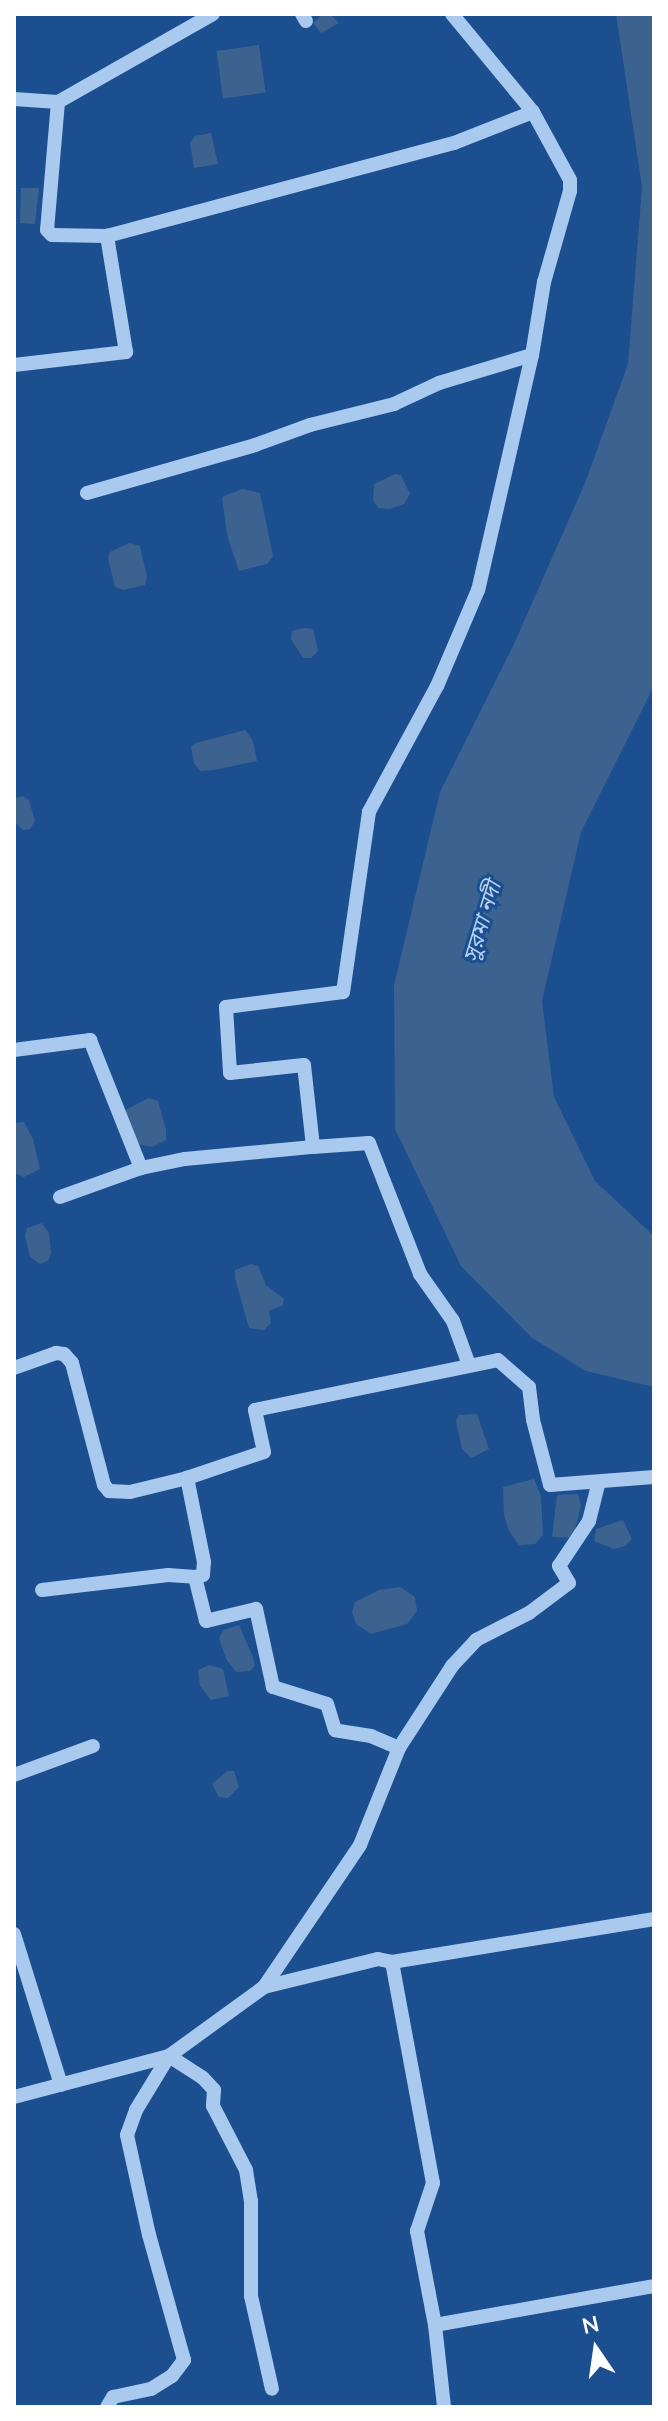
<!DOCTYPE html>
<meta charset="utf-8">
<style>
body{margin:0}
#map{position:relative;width:668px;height:2421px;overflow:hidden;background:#1b4f8f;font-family:"Nunito Sans","Noto Sans Bengali",sans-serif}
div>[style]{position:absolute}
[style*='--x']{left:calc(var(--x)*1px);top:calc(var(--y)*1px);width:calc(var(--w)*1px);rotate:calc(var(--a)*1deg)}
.water>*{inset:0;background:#3c6290;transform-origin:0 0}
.minor>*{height:14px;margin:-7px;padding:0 7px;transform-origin:7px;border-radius:7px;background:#a9c9ee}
span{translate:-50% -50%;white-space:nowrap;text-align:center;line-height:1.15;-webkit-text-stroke:6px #1b4f8f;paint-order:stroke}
.water-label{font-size:22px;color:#b5d3f5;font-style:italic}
.frame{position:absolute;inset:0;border:16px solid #fff;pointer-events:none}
.north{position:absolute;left:556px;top:2309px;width:80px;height:80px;-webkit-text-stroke:6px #1b4f8f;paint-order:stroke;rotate:347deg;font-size:22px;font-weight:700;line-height:32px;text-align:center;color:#fff}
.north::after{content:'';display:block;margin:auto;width:28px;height:36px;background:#fff;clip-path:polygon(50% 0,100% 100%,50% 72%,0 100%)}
</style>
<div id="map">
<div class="water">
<div style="clip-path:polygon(323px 14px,330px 14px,339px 23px,321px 33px,313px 23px)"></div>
<div style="clip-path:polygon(616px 14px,654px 14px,654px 686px,581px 832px,542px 1001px,554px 1097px,595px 1181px,654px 1236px,654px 1387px,586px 1371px,532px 1338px,461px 1266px,395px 1129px,394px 985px,440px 792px,514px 644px,585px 483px,628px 364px,642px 187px)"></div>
<div style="left:259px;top:45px;width:48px;height:43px;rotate:82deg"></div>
<div style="clip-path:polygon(211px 133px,218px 164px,194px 168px,190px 143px,195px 136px)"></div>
<div style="clip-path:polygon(21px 188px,39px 188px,35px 224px,20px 223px)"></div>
<div style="clip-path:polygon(395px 474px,401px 475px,410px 494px,404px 504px,390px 509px,378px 508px,373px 500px,374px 484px)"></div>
<div style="clip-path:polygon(242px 489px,260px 493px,273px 556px,267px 564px,239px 571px,227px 535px,222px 497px)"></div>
<div style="clip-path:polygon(129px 543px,140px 546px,147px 577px,145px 585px,123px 590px,115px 587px,108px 558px,110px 552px)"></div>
<div style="clip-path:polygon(304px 628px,313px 629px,318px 651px,311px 658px,303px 658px,291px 639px,292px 631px)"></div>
<div style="clip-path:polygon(245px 730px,253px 741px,257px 761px,214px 770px,200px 771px,194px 763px,191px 747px,196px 743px)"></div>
<div style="clip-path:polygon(23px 796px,29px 800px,35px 821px,30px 829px,23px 830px,14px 821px,14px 798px)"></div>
<div style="clip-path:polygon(149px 1098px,158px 1101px,166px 1130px,166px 1140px,152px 1147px,137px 1144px,125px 1110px)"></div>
<div style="clip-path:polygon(24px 1122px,33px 1139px,40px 1169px,24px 1177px,14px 1173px,14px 1123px)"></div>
<div style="clip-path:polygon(42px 1223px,49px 1233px,51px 1253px,48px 1261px,40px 1264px,30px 1257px,25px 1236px,27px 1228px)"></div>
<div style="clip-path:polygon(251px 1264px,258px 1266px,266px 1285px,284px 1299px,283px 1305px,269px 1311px,271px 1323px,264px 1330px,249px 1328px,235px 1278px,235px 1270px)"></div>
<div style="clip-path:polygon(477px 1414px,489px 1449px,471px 1458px,462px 1449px,456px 1421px,459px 1415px)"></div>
<div style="clip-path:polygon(534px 1479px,541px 1496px,543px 1535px,535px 1544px,519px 1545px,509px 1531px,504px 1515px,503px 1487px)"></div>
<div style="clip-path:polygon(578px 1494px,581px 1505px,573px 1538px,552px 1537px,557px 1495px)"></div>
<div style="clip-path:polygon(623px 1520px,632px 1539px,625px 1546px,614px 1549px,594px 1541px,596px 1529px)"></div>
<div style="clip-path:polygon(400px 1587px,415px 1597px,417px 1611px,407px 1624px,371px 1634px,356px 1624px,352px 1612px,355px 1602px,379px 1590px)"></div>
<div style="clip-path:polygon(239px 1625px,253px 1657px,255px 1666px,250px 1671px,236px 1672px,226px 1659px,219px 1638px,223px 1630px)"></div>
<div style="clip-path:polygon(209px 1665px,223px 1669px,229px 1696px,211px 1700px,200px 1686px,198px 1670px)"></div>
<div style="clip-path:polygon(227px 1771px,234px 1771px,239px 1787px,228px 1798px,219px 1797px,212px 1784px)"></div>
</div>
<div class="minor">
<div style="--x:302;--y:14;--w:8;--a:60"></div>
<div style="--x:452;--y:14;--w:127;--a:50.4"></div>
<div style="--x:533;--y:112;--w:77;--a:61.4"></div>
<div style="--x:570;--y:180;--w:11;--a:90"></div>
<div style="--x:570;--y:191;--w:95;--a:105.9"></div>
<div style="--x:544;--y:282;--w:74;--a:99.3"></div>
<div style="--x:532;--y:355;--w:241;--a:102.9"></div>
<div style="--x:478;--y:590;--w:104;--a:113.1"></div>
<div style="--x:437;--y:686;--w:143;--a:118.4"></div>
<div style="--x:369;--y:812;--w:182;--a:98.2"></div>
<div style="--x:343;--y:992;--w:118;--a:172.7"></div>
<div style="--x:226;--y:1007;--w:66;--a:86.5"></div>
<div style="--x:230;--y:1073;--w:74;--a:-6.2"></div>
<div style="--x:304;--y:1065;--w:82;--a:83.7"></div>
<div style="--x:313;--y:1147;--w:56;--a:-4.1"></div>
<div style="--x:369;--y:1143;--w:141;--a:68.7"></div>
<div style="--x:420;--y:1274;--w:57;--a:54.9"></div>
<div style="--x:453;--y:1321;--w:47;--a:70"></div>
<div style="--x:14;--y:99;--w:44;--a:3.9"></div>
<div style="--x:58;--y:102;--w:178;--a:-29.6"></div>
<div style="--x:58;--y:102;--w:128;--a:94.9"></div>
<div style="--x:47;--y:230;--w:7;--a:45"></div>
<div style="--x:52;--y:235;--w:55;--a:1"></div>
<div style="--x:107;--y:236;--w:359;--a:-15"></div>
<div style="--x:454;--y:143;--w:85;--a:-21.4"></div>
<div style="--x:14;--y:365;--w:113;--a:-6.6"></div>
<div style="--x:126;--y:352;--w:118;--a:-99.3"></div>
<div style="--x:87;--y:493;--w:175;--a:-15.9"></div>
<div style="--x:255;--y:445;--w:59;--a:-20"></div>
<div style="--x:310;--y:425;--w:87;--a:-14"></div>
<div style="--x:394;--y:404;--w:50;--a:-25"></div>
<div style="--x:439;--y:383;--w:97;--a:-16.8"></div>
<div style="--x:14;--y:1050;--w:77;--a:-7.5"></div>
<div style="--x:90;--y:1040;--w:138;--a:68.3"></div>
<div style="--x:60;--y:1197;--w:86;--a:-19.7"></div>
<div style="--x:141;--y:1168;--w:45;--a:-11.6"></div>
<div style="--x:185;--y:1159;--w:129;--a:-5.4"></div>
<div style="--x:14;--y:1368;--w:45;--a:-19.7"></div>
<div style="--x:56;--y:1353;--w:8;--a:7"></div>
<div style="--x:64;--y:1354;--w:12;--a:48"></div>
<div style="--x:72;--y:1363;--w:126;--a:75.3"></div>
<div style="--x:104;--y:1485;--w:8;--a:50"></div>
<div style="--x:109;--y:1491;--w:21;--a:3"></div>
<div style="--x:130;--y:1492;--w:59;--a:-13.8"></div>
<div style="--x:42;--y:1590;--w:127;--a:-6.8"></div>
<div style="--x:168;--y:1575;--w:27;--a:4"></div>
<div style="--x:399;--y:1748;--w:30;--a:-157"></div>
<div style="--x:371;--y:1736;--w:36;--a:-171"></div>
<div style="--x:335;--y:1730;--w:27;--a:-107"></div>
<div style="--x:327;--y:1704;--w:57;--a:-162.5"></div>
<div style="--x:273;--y:1687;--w:80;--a:-102.3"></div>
<div style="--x:256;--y:1609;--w:51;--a:166.5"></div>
<div style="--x:206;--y:1621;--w:45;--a:-104"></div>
<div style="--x:195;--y:1577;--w:8;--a:-14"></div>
<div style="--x:203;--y:1575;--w:13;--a:-86"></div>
<div style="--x:204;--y:1562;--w:86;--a:-101.4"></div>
<div style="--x:187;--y:1478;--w:81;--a:-18.7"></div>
<div style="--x:264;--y:1452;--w:43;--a:-102.1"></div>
<div style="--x:255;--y:1410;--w:248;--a:-11.6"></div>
<div style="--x:498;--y:1360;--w:41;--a:41.1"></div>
<div style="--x:529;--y:1387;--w:33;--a:83"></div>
<div style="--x:533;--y:1420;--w:67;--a:75.3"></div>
<div style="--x:550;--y:1485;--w:104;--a:-4.4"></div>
<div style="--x:14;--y:1775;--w:84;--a:-20.2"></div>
<div style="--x:14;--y:1934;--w:158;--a:72.7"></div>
<div style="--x:392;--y:1962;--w:225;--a:79.5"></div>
<div style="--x:433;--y:2183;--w:51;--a:108.4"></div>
<div style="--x:417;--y:2231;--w:96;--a:79.2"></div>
<div style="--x:435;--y:2325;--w:82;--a:83.7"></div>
<div style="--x:264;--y:1987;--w:171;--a:-55.9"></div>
<div style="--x:360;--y:1845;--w:105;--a:-68.1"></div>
<div style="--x:399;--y:1748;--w:98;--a:-57.1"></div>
<div style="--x:452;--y:1666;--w:35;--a:-47"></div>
<div style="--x:476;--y:1640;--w:59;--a:-27"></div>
<div style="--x:529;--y:1613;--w:50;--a:-36.9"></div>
<div style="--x:569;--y:1583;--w:20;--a:-120"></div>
<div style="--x:559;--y:1566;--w:54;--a:-56.3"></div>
<div style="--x:589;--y:1521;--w:38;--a:-76"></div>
<div style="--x:14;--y:2097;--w:160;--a:-14.8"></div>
<div style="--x:169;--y:2056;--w:117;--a:-36"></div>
<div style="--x:264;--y:1987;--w:117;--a:-13.8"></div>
<div style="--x:378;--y:1959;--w:14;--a:12"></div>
<div style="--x:392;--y:1962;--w:266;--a:-9.3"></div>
<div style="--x:435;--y:2325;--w:222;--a:-10.1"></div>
<div style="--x:107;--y:2407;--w:12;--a:-59"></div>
<div style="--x:113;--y:2397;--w:39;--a:-12"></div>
<div style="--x:151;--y:2389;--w:25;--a:-32"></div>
<div style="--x:172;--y:2376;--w:20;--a:-53"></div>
<div style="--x:184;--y:2360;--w:130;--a:-105.6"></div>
<div style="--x:149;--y:2235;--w:102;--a:-102.4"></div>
<div style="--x:127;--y:2135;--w:27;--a:-70"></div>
<div style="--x:136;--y:2110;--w:63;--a:-58.6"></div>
<div style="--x:169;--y:2056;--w:40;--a:32.9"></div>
<div style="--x:203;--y:2078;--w:16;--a:47"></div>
<div style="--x:214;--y:2090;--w:16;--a:94"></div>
<div style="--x:213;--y:2106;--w:72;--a:62.7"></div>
<div style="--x:246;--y:2170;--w:31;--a:81"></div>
<div style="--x:251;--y:2201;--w:95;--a:90"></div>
<div style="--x:251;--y:2296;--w:95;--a:77.3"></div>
</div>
<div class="water-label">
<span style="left:483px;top:922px;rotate:-73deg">সুরমা নদী</span>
</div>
<div class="frame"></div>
<div class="north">N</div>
</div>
